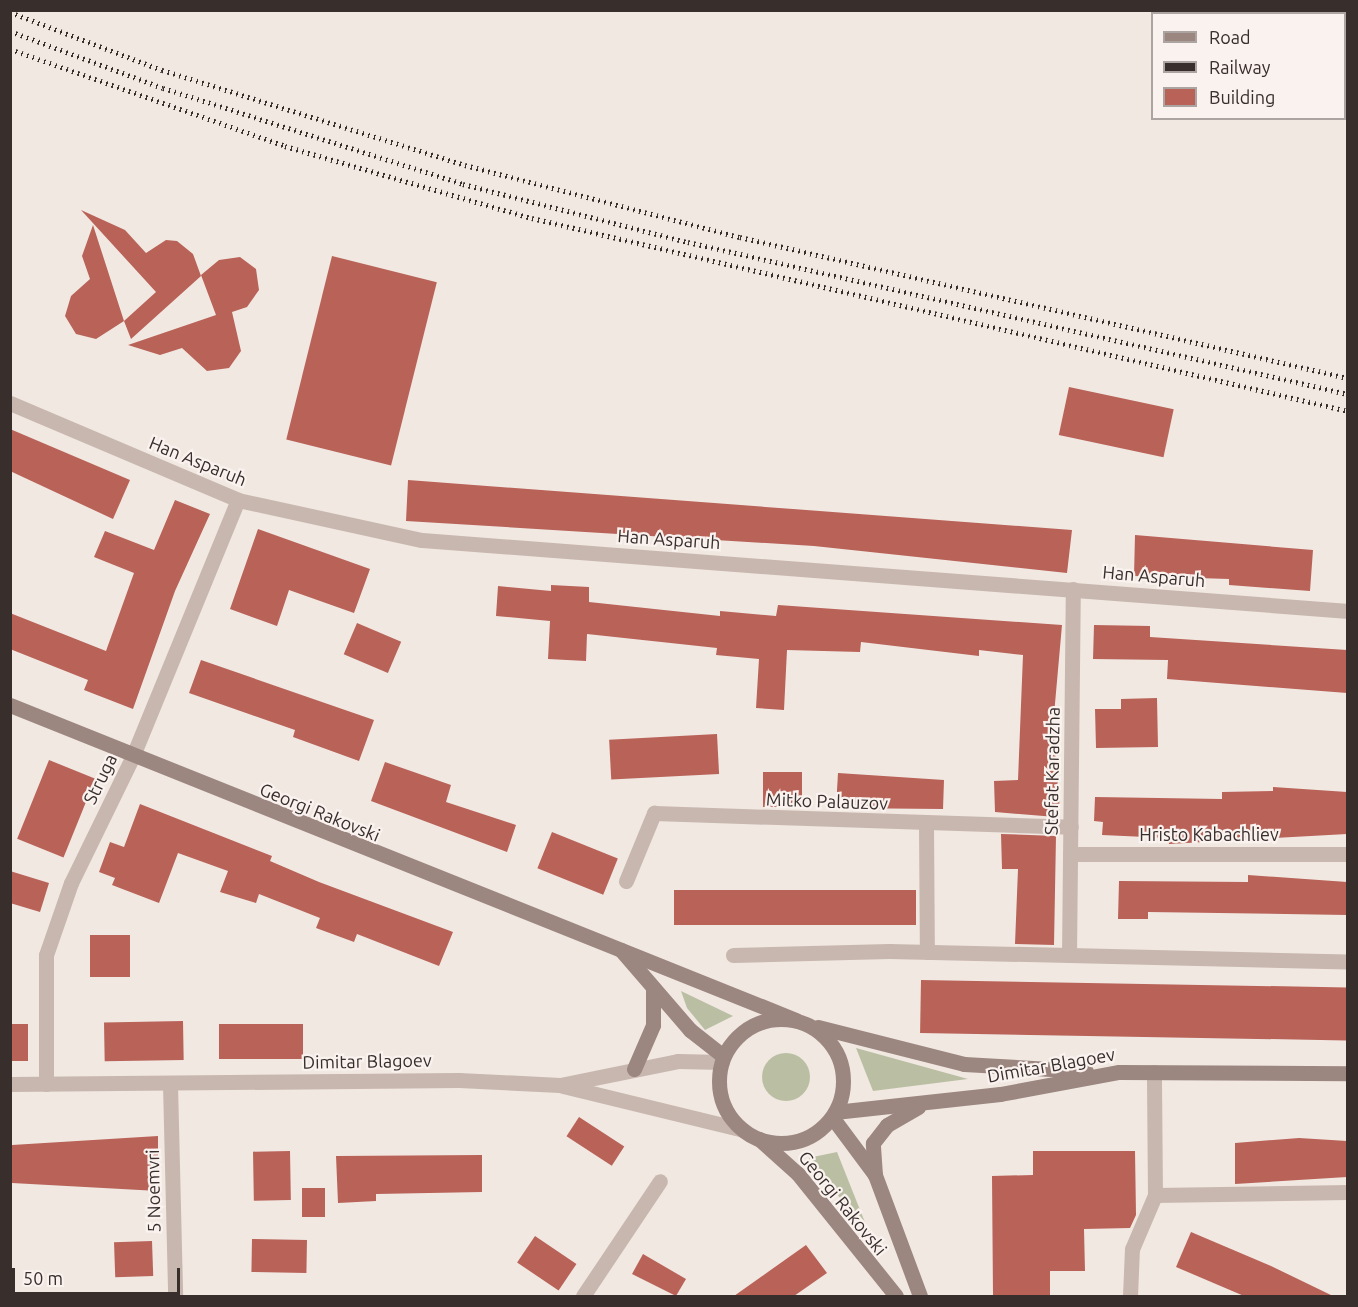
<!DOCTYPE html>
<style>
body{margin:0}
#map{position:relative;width:1358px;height:1307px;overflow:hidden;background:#f1e8e2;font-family:Ubuntu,sans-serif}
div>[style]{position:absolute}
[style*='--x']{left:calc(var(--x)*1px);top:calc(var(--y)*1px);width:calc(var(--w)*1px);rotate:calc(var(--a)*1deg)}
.green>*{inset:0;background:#babfa3}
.round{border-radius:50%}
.building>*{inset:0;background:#b96258;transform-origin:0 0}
.street>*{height:15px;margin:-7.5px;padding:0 7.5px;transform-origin:7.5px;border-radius:7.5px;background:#c8b7af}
.secondary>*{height:15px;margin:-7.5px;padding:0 7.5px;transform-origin:7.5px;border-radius:7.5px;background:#9c8680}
.secondary>.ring{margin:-7.5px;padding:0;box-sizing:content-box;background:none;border:15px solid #9c8680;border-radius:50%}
.rail>*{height:4.5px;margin-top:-2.25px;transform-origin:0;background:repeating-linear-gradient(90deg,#382e2c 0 1.5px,transparent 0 6px)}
span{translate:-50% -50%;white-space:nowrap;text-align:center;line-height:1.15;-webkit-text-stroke:4.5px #f9f2ee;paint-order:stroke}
.street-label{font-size:18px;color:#382e2c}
.frame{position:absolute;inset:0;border:12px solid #382e2c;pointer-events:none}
.legend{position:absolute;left:1151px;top:12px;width:195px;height:108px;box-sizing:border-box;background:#f9f2ee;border:2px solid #aca4a0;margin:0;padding:8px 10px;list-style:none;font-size:18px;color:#382e2c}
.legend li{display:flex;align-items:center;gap:12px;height:30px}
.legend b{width:30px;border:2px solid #aca4a0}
.scale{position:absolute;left:12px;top:1268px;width:168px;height:27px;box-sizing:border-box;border:3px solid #382e2c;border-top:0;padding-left:8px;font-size:18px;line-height:21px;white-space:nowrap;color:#382e2c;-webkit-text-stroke:4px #f9f2ee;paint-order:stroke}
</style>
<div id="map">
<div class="green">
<div style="clip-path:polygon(681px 991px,733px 1016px,705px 1030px,687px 1008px)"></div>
<div style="clip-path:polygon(856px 1048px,968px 1079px,873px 1091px)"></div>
<div class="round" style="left:762px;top:1053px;width:48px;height:48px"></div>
<div style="clip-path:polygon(837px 1152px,870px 1235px,808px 1158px)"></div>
</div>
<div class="building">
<div style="clip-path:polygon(81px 210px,125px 230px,146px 253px,166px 240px,177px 241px,193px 254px,201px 276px,131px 339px,124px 321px,156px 292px)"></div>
<div style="clip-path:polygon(93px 225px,124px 321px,96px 339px,76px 334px,65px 316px,71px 296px,90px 279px,82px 256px)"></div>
<div style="left:332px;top:256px;width:108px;height:189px;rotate:14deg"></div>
<div style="clip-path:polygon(240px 257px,256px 269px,259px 290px,247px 307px,232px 312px,241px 351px,229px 368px,207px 371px,182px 348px,160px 355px,128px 345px,216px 315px,201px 275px,219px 260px)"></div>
<div style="left:1069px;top:387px;width:107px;height:49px;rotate:12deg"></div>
<div style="clip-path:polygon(10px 429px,130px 480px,113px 519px,10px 471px)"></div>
<div style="clip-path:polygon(408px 480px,1072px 530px,1067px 573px,814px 546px,406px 521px)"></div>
<div style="clip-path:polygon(175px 500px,210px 514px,175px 591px,133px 709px,84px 690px,88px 680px,10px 649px,10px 613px,106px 651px,134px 573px,94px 557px,105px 531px,154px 550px)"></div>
<div style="clip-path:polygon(258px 529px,370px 569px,354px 613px,289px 590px,277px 626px,230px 609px)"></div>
<div style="clip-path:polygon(1135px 535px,1313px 550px,1310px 591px,1229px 585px,1229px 579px,1134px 576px)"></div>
<div style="clip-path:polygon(551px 585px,589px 587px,589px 602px,720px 616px,720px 611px,776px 616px,778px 605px,1062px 625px,1053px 726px,1060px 811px,1056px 817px,995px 812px,994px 781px,1018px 780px,1023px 655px,979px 650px,979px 656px,861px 642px,860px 652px,787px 650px,784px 710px,756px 708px,759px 659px,716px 655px,717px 648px,587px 634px,586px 661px,548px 659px,550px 621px,496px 616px,498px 586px,551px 591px)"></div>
<div style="left:357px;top:623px;width:48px;height:34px;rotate:23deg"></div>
<div style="clip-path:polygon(1094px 625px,1150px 626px,1150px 637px,1347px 650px,1347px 693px,1167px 679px,1168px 660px,1093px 659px)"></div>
<div style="clip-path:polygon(201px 660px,374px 720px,359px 761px,293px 737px,295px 730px,189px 693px)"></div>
<div style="clip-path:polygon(1157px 698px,1158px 747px,1096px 748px,1095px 709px,1121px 709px,1121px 699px)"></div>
<div style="left:717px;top:734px;width:40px;height:108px;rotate:87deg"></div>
<div style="left:49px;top:760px;width:50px;height:85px;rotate:22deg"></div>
<div style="clip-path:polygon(385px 762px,451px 785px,446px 802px,516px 825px,507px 852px,371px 801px)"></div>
<div style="left:763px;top:772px;width:39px;height:35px"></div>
<div style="clip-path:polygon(838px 773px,944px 780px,943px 809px,836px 808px)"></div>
<div style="clip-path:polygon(1273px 787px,1347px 792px,1347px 834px,1169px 844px,1168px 838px,1102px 835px,1103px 822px,1094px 821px,1095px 797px,1222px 799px,1222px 792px,1273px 791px)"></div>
<div style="clip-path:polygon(140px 804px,272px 856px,270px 861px,319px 882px,453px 932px,439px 966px,357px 934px,354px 942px,316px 928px,320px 918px,259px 894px,256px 903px,220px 892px,228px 871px,178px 853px,159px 903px,112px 885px,115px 878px,99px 872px,110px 842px,124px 847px)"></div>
<div style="left:552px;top:832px;width:71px;height:39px;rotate:22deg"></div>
<div style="clip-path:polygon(1001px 834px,1056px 836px,1054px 945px,1015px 944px,1018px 869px,1002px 869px)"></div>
<div style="clip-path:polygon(10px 871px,49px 883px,40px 912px,10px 903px)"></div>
<div style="clip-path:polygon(1248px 875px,1347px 882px,1347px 915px,1148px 912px,1148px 919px,1118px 919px,1119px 881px,1248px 882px)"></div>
<div style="left:674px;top:890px;width:242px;height:35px"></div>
<div style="left:130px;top:935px;width:42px;height:40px;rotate:90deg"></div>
<div style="left:921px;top:980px;width:426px;height:53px;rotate:1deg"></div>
<div style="left:183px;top:1021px;width:39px;height:79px;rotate:89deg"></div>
<div style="left:10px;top:1024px;width:18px;height:37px"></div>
<div style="left:219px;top:1024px;width:84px;height:35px"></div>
<div style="left:579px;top:1117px;width:54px;height:23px;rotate:33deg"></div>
<div style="clip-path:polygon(158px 1136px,158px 1191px,12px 1183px,12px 1145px)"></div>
<div style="clip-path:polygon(1299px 1138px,1347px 1141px,1347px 1177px,1235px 1184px,1235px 1143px)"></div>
<div style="left:290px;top:1151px;width:49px;height:37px;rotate:89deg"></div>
<div style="clip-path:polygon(1033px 1151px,1135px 1151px,1136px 1215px,1130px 1228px,1084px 1229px,1085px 1271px,1050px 1271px,1050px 1296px,993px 1296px,992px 1176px,1033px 1175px)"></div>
<div style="clip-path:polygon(482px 1155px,482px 1192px,376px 1194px,376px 1201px,338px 1203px,336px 1156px)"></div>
<div style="left:302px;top:1188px;width:23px;height:29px"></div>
<div style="clip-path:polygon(1191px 1232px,1271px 1266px,1333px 1296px,1244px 1296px,1176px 1267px)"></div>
<div style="left:535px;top:1236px;width:50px;height:32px;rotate:34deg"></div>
<div style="left:252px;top:1239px;width:55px;height:33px;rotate:1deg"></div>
<div style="left:152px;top:1241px;width:35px;height:38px;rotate:88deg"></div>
<div style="clip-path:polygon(806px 1245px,827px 1273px,794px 1296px,734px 1296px)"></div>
<div style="clip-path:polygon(643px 1254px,686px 1279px,676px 1296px,632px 1274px)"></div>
</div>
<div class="street">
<div style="--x:10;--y:403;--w:248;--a:23"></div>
<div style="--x:238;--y:500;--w:188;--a:12.3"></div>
<div style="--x:422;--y:540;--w:929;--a:4.38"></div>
<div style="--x:926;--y:824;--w:128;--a:89.6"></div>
<div style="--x:1070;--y:854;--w:278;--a:0"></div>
<div style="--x:626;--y:881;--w:74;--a:-67.6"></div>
<div style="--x:654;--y:813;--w:417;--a:1.9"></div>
<div style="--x:733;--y:955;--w:156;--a:-1.5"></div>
<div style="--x:889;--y:951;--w:458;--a:1.3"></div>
<div style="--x:1069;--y:955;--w:366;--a:-89.4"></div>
<div style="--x:10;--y:1084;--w:449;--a:-0.5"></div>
<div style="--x:459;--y:1080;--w:101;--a:2.8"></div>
<div style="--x:560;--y:1085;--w:120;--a:-11.5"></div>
<div style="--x:678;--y:1061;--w:44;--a:1.3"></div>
<div style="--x:46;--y:1084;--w:129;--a:-90"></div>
<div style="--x:46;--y:955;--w:76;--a:-70.9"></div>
<div style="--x:71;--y:883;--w:139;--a:-64"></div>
<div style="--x:132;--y:758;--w:279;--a:-67.7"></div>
<div style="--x:170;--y:1084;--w:212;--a:88.6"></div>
<div style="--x:563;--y:1086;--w:185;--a:13.7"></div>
<div style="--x:1155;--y:1195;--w:193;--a:-0.9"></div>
<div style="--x:583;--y:1296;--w:138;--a:-56.2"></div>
<div style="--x:1130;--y:1296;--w:47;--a:-87.6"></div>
<div style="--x:1132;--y:1249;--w:59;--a:-66.9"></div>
<div style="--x:1155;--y:1195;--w:123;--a:-90.5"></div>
</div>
<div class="secondary">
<div style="--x:10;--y:705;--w:847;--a:21.84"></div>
<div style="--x:621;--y:950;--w:106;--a:49.2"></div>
<div style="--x:690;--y:1030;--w:42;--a:38.2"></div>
<div class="ring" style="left:719px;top:1019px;width:109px;height:109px"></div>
<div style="--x:818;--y:1027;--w:151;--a:14.2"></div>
<div style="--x:964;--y:1064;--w:122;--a:3.3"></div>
<div style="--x:634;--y:1069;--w:48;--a:-66.6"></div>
<div style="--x:653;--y:1025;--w:37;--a:-90"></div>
<div style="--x:835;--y:1112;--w:166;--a:-6.2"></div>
<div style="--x:1000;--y:1094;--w:121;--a:-10.5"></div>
<div style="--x:1119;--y:1072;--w:229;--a:0.3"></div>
<div style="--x:832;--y:1117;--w:72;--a:53.4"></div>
<div style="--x:875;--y:1175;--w:129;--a:69.6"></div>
<div style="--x:759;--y:1139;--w:52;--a:41.9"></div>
<div style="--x:798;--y:1174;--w:156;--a:51.2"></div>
<div style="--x:875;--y:1175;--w:32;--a:-94"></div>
<div style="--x:873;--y:1143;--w:23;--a:-52"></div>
<div style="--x:887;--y:1125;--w:36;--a:-30"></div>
</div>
<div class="rail">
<div style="--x:10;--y:12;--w:163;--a:20.9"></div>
<div style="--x:162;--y:70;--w:318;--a:17.4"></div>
<div style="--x:465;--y:165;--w:284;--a:14.7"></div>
<div style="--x:740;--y:237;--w:624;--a:13.06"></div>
<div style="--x:10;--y:31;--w:163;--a:20.4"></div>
<div style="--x:163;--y:88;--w:315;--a:17.7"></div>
<div style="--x:463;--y:184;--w:232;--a:14.5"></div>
<div style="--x:688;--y:242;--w:677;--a:12.97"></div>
<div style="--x:10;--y:49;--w:292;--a:19.4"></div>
<div style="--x:285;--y:146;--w:257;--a:16.3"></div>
<div style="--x:532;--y:218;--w:839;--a:13.31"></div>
</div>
<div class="street-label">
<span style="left:198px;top:461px;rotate:22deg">Han Asparuh</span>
<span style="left:669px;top:539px;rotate:4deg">Han Asparuh</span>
<span style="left:1154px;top:576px;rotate:5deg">Han Asparuh</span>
<span style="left:1052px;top:771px;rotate:-89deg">Stefat Karadzha</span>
<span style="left:100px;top:779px;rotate:-64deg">Struga</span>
<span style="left:827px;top:801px;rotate:2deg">Mitko Palauzov</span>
<span style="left:320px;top:812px;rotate:22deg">Georgi Rakovski</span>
<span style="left:1209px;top:834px">Hristo Kabachliev</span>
<span style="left:367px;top:1061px;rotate:-1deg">Dimitar Blagoev</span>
<span style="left:1051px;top:1065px;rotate:-10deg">Dimitar Blagoev</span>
<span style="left:153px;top:1191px;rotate:-91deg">5 Noemvri</span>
<span style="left:843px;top:1203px;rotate:51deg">Georgi Rakovski</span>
</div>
<div class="frame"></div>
<ul class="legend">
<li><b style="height:8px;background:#9c8680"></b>Road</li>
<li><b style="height:8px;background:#382e2c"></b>Railway</li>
<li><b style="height:16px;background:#b96258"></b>Building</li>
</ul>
<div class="scale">50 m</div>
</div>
